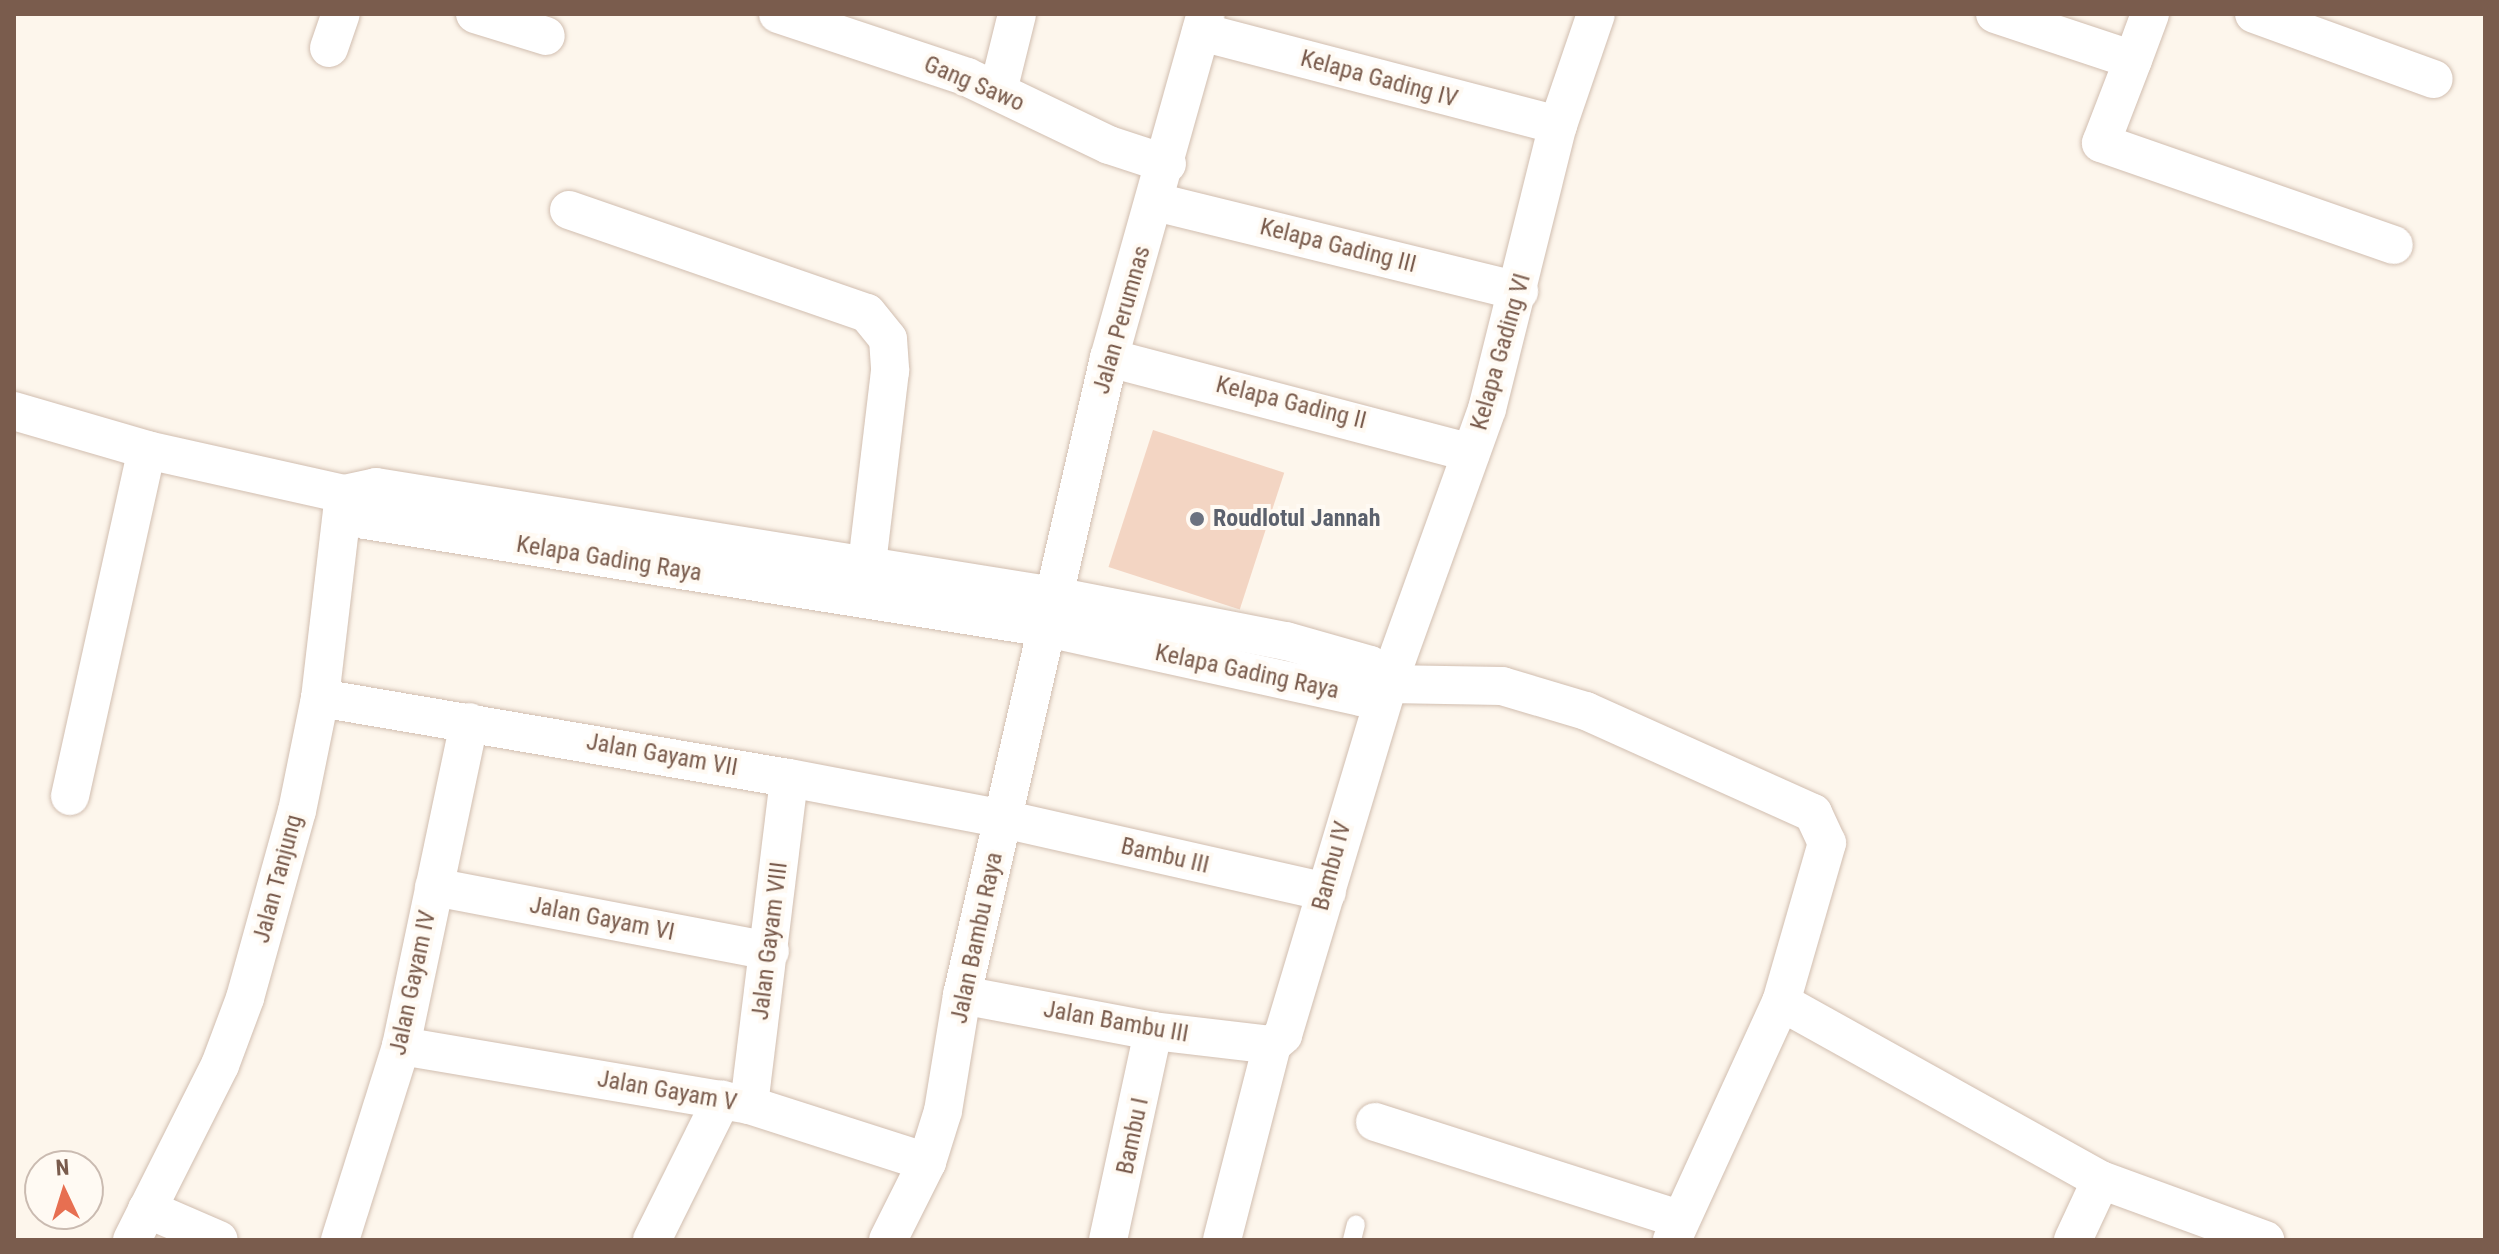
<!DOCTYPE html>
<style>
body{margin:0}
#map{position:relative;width:2499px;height:1254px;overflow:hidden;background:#fdf6ec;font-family:"Roboto Condensed",sans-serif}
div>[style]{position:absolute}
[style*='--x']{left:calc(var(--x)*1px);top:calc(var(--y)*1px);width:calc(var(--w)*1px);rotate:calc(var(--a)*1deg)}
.building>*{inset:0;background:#f3d5c3;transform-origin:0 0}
.roads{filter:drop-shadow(0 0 2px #d1beb0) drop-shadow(0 0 2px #d1beb0)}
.lane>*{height:18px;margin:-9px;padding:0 9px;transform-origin:9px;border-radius:9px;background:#fff}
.street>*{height:38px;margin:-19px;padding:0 19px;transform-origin:19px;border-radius:19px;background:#fff}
.dots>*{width:22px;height:22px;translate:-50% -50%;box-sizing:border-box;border:4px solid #fffaf3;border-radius:50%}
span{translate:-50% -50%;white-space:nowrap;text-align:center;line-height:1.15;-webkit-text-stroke:8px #fffaf3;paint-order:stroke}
.street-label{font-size:24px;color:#7a5c4d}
.worship-label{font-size:24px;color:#5b616d;font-weight:700}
.left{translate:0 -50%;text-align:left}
.frame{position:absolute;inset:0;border:16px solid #7a5c4d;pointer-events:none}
.north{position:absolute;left:24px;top:1150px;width:80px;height:80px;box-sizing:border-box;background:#fffaf3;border:2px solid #cabbb1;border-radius:50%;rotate:356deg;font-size:22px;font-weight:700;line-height:32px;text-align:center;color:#7a5c4d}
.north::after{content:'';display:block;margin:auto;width:28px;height:36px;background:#e76f51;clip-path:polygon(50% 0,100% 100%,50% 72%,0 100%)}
</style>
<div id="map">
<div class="building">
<div style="left:1153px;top:430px;width:138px;height:144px;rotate:18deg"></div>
</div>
<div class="roads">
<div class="lane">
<div style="--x:1352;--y:1240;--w:16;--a:-76"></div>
</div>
<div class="street">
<div style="--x:475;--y:14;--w:74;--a:17.2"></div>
<div style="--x:778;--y:14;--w:199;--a:18.4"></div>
<div style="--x:967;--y:77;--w:157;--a:25.6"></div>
<div style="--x:1109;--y:145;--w:61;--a:18.1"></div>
<div style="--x:1995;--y:14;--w:145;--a:18.4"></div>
<div style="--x:2133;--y:60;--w:89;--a:111.1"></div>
<div style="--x:2101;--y:143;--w:310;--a:19.2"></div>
<div style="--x:2254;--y:14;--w:191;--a:19.9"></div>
<div style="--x:1201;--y:32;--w:369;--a:14.6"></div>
<div style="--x:329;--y:48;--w:36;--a:-71"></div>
<div style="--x:2133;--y:60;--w:49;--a:-69.7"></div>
<div style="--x:998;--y:91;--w:79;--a:-76.1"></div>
<div style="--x:1156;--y:202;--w:374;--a:13.8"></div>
<div style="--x:569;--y:210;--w:315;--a:19.1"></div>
<div style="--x:867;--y:313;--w:33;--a:51"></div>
<div style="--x:888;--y:339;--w:32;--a:86"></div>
<div style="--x:890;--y:371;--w:195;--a:96.8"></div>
<div style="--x:1109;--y:358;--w:374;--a:14.7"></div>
<div style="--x:14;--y:411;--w:139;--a:16.3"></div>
<div style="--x:147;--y:450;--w:202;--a:12.6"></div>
<div style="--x:344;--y:494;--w:33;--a:-12"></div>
<div style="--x:376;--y:487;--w:687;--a:9.13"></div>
<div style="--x:1054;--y:596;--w:236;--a:11"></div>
<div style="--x:1286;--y:641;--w:87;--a:15.9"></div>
<div style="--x:1370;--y:665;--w:26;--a:47"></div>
<div style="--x:344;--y:494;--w:33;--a:51"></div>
<div style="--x:365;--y:520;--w:690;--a:9"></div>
<div style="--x:1047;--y:628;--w:321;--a:12.4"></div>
<div style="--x:1361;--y:697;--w:30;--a:-26"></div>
<div style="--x:1388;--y:684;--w:114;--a:1"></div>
<div style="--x:1502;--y:686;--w:88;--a:16.6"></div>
<div style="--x:1586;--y:711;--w:249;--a:24.2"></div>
<div style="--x:1813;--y:813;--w:33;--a:65"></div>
<div style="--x:1827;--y:843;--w:166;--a:106.1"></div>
<div style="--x:1781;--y:1002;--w:262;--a:114.6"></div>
<div style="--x:320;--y:698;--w:476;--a:9.7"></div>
<div style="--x:789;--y:778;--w:218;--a:10.8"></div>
<div style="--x:1003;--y:819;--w:332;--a:12.7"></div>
<div style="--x:70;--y:796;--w:354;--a:-77.5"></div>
<div style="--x:434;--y:887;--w:342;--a:10.8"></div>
<div style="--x:962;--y:995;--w:194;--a:10.7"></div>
<div style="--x:1153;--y:1031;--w:120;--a:6.7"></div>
<div style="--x:1781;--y:1002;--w:366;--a:29.1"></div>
<div style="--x:2101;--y:1180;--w:175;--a:20.1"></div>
<div style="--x:1272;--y:1045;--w:15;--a:-42"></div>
<div style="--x:1283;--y:1035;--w:366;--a:-73.3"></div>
<div style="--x:1388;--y:684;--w:292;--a:-70.2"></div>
<div style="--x:1487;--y:409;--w:293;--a:-76"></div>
<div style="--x:1558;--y:125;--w:117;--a:-71.1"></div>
<div style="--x:401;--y:1046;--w:353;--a:9.6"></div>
<div style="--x:749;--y:1105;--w:187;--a:17.8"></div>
<div style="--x:749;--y:1105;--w:329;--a:-83"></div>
<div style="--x:1375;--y:1122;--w:319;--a:17.7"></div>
<div style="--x:147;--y:1209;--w:78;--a:23.3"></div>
<div style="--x:132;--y:1240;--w:196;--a:-63.3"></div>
<div style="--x:220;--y:1065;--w:72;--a:-69.5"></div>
<div style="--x:245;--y:998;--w:194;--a:-74.5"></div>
<div style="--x:297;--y:811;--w:115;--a:-78.5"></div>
<div style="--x:320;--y:698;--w:205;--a:-83.3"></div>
<div style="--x:340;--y:1240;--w:203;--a:-72.5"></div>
<div style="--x:401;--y:1046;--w:331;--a:-78.1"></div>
<div style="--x:652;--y:1240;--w:157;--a:-63.6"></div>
<div style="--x:888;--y:1240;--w:87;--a:-63.4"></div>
<div style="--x:927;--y:1162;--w:53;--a:-72.6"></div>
<div style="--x:943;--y:1111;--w:118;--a:-80.7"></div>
<div style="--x:962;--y:995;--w:654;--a:-77.01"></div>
<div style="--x:1109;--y:358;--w:357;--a:-74.3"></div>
<div style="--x:1108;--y:1240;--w:214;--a:-77.8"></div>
<div style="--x:1222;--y:1240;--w:201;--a:-75.6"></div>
<div style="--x:2073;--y:1240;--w:66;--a:-65"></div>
</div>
</div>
<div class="dots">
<div style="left:1197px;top:519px;background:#6b7280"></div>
</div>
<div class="street-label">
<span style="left:1379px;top:79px;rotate:15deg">Kelapa Gading IV</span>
<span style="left:974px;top:84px;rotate:23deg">Gang Sawo</span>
<span style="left:1338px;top:246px;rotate:14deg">Kelapa Gading III</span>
<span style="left:1122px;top:320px;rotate:-74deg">Jalan Perumnas</span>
<span style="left:1501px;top:352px;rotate:-74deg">Kelapa Gading VI</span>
<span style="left:1291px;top:403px;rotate:14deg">Kelapa Gading II</span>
<span style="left:609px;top:559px;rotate:9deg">Kelapa Gading Raya</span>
<span style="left:1247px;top:672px;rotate:12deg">Kelapa Gading Raya</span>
<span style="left:662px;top:755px;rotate:10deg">Jalan Gayam VII</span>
<span style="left:1165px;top:856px;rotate:13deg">Bambu III</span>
<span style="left:1332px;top:866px;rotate:-75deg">Bambu IV</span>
<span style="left:278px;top:879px;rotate:-75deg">Jalan Tanjung</span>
<span style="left:602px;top:919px;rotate:11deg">Jalan Gayam VI</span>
<span style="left:977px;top:938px;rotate:-78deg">Jalan Bambu Raya</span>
<span style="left:770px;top:941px;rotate:-83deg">Jalan Gayam VIII</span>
<span style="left:413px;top:983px;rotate:-78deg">Jalan Gayam IV</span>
<span style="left:1116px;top:1022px;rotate:10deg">Jalan Bambu III</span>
<span style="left:667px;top:1091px;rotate:10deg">Jalan Gayam V</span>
<span style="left:1133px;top:1136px;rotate:-78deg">Bambu I</span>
</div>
<div class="worship-label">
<span class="left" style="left:1213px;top:519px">Roudlotul Jannah</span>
</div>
<div class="frame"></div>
<div class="north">N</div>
</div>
